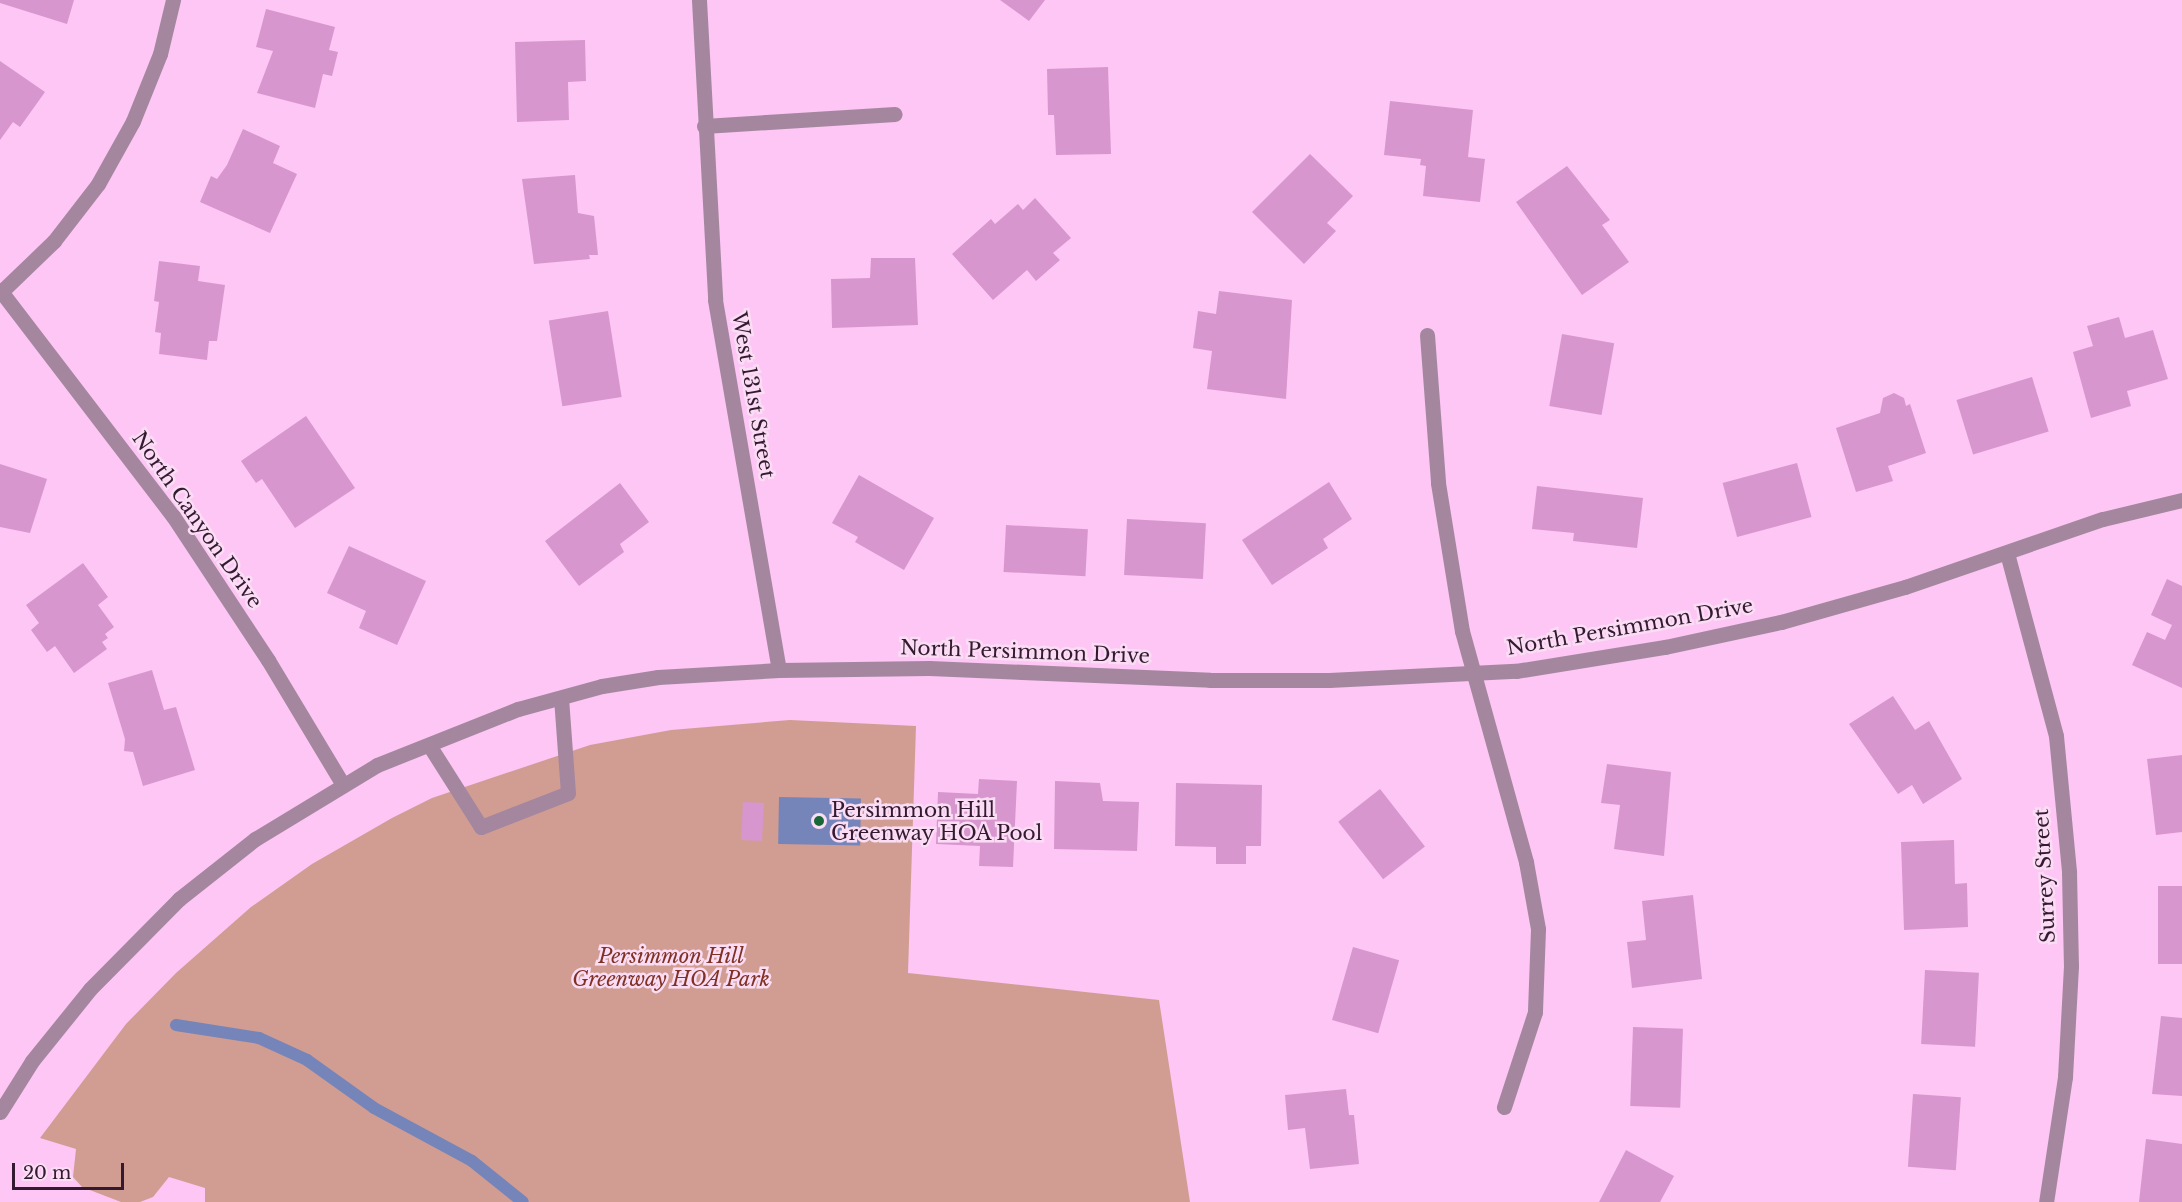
<!DOCTYPE html>
<style>
body{margin:0}
#map{position:relative;width:2182px;height:1202px;overflow:hidden;background:#fdc6f4;font-family:"Libre Baskerville",serif}
div>[style]{position:absolute}
[style*='--x']{left:calc(var(--x)*1px);top:calc(var(--y)*1px);width:calc(var(--w)*1px);rotate:calc(var(--a)*1deg)}
.green>*{inset:0;background:#d19d93}
.water>*{inset:0;background:#7685b9;transform-origin:0 0}
.stream>*{height:12px;margin:-6px;padding:0 6px;transform-origin:6px;border-radius:6px;background:#7685b9}
.building>*{inset:0;background:#d896cf;transform-origin:0 0}
.service>*{height:15px;margin:-7.5px;padding:0 7.5px;transform-origin:7.5px;border-radius:7.5px;background:#a4879f}
.minor>*{height:15px;margin:-7.5px;padding:0 7.5px;transform-origin:7.5px;border-radius:7.5px;background:#a4879f}
.dots>*{width:16px;height:16px;translate:-50% -50%;box-sizing:border-box;border:3px solid #faddf5;border-radius:50%}
span{translate:-50% -50%;white-space:nowrap;text-align:center;line-height:1.15;-webkit-text-stroke:5px #faddf5;paint-order:stroke}
.street-label{font-size:20px;color:#341a30}
.poi-label{font-size:20px;color:#341a30}
.left{translate:0 -50%;text-align:left}
.park-label{font-size:20px;color:#7f3123;font-style:italic}
.scale{position:absolute;left:12px;top:1163px;width:112px;height:27px;box-sizing:border-box;border:3px solid #341a30;border-top:0;padding-left:8px;font-size:18px;line-height:21px;white-space:nowrap;color:#341a30;-webkit-text-stroke:4px #faddf5;paint-order:stroke}
</style>
<div id="map">
<div class="green">
<div style="clip-path:polygon(790px 720px,916px 726px,908px 973px,1159px 1000px,1190px 1202px,205px 1202px,205px 1188px,169px 1177px,153px 1197px,140px 1202px,121px 1202px,82px 1187px,73px 1177px,76px 1149px,40px 1138px,126px 1024px,176px 973px,251px 907px,312px 864px,392px 818px,432px 798px,590px 745px,671px 730px)"></div>
</div>
<div class="water">
<div style="left:779px;top:797px;width:82px;height:47px;rotate:1deg"></div>
</div>
<div class="stream">
<div style="--x:176;--y:1025;--w:84;--a:8.9"></div>
<div style="--x:259;--y:1038;--w:53;--a:24.6"></div>
<div style="--x:307;--y:1060;--w:82;--a:35.6"></div>
<div style="--x:374;--y:1108;--w:111;--a:28.4"></div>
<div style="--x:472;--y:1161;--w:65;--a:38.8"></div>
</div>
<div class="building">
<div style="clip-path:polygon(0 0,74px 0,67px 24px,0 3px)"></div>
<div style="clip-path:polygon(1000px 0,1045px 0,1029px 21px)"></div>
<div style="clip-path:polygon(266px 9px,335px 27px,329px 50px,338px 52px,332px 76px,323px 74px,315px 108px,257px 93px,273px 51px,256px 47px)"></div>
<div style="clip-path:polygon(585px 40px,586px 81px,568px 82px,569px 120px,517px 122px,515px 42px)"></div>
<div style="clip-path:polygon(0 61px,45px 92px,20px 127px,13px 122px,0 140px)"></div>
<div style="clip-path:polygon(1108px 67px,1111px 154px,1056px 155px,1054px 115px,1048px 115px,1047px 69px)"></div>
<div style="clip-path:polygon(1390px 101px,1473px 110px,1468px 157px,1485px 159px,1480px 202px,1423px 196px,1426px 166px,1420px 165px,1421px 159px,1384px 155px)"></div>
<div style="clip-path:polygon(243px 129px,280px 146px,273px 163px,297px 174px,270px 233px,200px 202px,211px 176px,217px 179px,227px 165px)"></div>
<div style="clip-path:polygon(1310px 154px,1353px 196px,1327px 223px,1336px 231px,1304px 264px,1252px 212px)"></div>
<div style="clip-path:polygon(1567px 166px,1610px 220px,1602px 225px,1629px 262px,1582px 295px,1516px 202px)"></div>
<div style="clip-path:polygon(575px 175px,578px 213px,594px 216px,598px 255px,589px 255px,590px 259px,534px 264px,522px 179px)"></div>
<div style="clip-path:polygon(1035px 198px,1071px 238px,1053px 253px,1060px 260px,1036px 281px,1027px 270px,993px 300px,952px 254px,991px 219px,995px 224px,1018px 204px,1023px 210px)"></div>
<div style="clip-path:polygon(871px 258px,915px 258px,918px 325px,832px 328px,831px 279px,870px 278px)"></div>
<div style="clip-path:polygon(159px 261px,200px 266px,198px 281px,225px 285px,217px 341px,209px 341px,207px 360px,159px 354px,161px 333px,155px 332px,159px 302px,154px 301px)"></div>
<div style="clip-path:polygon(1219px 291px,1292px 300px,1286px 399px,1207px 389px,1212px 351px,1193px 348px,1198px 311px,1216px 314px)"></div>
<div style="left:608px;top:311px;width:87px;height:60px;rotate:81deg"></div>
<div style="clip-path:polygon(2119px 317px,2125px 338px,2153px 330px,2168px 379px,2127px 391px,2131px 406px,2091px 418px,2073px 352px,2093px 346px,2087px 326px)"></div>
<div style="left:1562px;top:334px;width:53px;height:73px;rotate:10deg"></div>
<div style="left:2032px;top:377px;width:57px;height:79px;rotate:73deg"></div>
<div style="clip-path:polygon(1894px 393px,1904px 398px,1906px 406px,1910px 404px,1926px 453px,1888px 466px,1893px 481px,1856px 492px,1836px 428px,1880px 413px,1883px 398px)"></div>
<div style="clip-path:polygon(306px 416px,355px 488px,295px 528px,262px 479px,256px 483px,241px 461px)"></div>
<div style="left:1797px;top:463px;width:56px;height:77px;rotate:75deg"></div>
<div style="clip-path:polygon(0 464px,47px 479px,30px 533px,0 527px)"></div>
<div style="clip-path:polygon(859px 475px,934px 518px,904px 570px,855px 542px,858px 537px,832px 523px)"></div>
<div style="clip-path:polygon(1329px 482px,1352px 519px,1323px 539px,1328px 548px,1272px 585px,1242px 540px)"></div>
<div style="clip-path:polygon(620px 483px,649px 522px,620px 544px,624px 552px,579px 586px,545px 541px)"></div>
<div style="clip-path:polygon(1537px 486px,1643px 498px,1637px 548px,1573px 541px,1574px 533px,1532px 529px)"></div>
<div style="left:1127px;top:519px;width:79px;height:56px;rotate:3deg"></div>
<div style="left:1006px;top:525px;width:82px;height:47px;rotate:3deg"></div>
<div style="clip-path:polygon(349px 546px,426px 581px,397px 645px,359px 628px,366px 611px,327px 593px)"></div>
<div style="clip-path:polygon(83px 563px,108px 597px,98px 605px,114px 627px,105px 634px,108px 638px,102px 642px,107px 649px,74px 673px,55px 646px,47px 652px,31px 630px,39px 623px,26px 605px)"></div>
<div style="clip-path:polygon(2167px 579px,2182px 586px,2182px 688px,2132px 665px,2147px 632px,2165px 640px,2172px 625px,2151px 615px)"></div>
<div style="clip-path:polygon(152px 670px,164px 710px,176px 707px,195px 770px,143px 786px,133px 752px,124px 751px,125px 739px,108px 683px)"></div>
<div style="clip-path:polygon(1893px 696px,1915px 730px,1929px 721px,1962px 779px,1923px 804px,1912px 785px,1898px 794px,1849px 724px)"></div>
<div style="clip-path:polygon(2182px 755px,2182px 832px,2156px 835px,2147px 759px)"></div>
<div style="clip-path:polygon(1607px 764px,1671px 772px,1664px 856px,1614px 849px,1620px 805px,1601px 803px)"></div>
<div style="clip-path:polygon(979px 779px,1017px 781px,1013px 867px,979px 866px,980px 846px,936px 844px,938px 792px,978px 794px)"></div>
<div style="clip-path:polygon(1055px 781px,1100px 783px,1103px 801px,1139px 802px,1137px 851px,1054px 849px)"></div>
<div style="clip-path:polygon(1176px 783px,1262px 785px,1261px 846px,1246px 846px,1246px 864px,1216px 864px,1216px 847px,1175px 846px)"></div>
<div style="left:1380px;top:789px;width:73px;height:53px;rotate:52deg"></div>
<div style="left:743px;top:802px;width:21px;height:38px;rotate:3deg"></div>
<div style="clip-path:polygon(1954px 840px,1955px 884px,1967px 883px,1968px 927px,1904px 930px,1901px 842px)"></div>
<div style="left:2182px;top:886px;width:78px;height:24px;rotate:90deg"></div>
<div style="clip-path:polygon(1693px 895px,1702px 979px,1632px 988px,1627px 942px,1646px 940px,1642px 901px)"></div>
<div style="left:1353px;top:947px;width:48px;height:76px;rotate:16deg"></div>
<div style="left:1925px;top:970px;width:54px;height:74px;rotate:3deg"></div>
<div style="clip-path:polygon(2161px 1016px,2182px 1018px,2182px 1096px,2152px 1094px)"></div>
<div style="left:1633px;top:1027px;width:50px;height:79px;rotate:2deg"></div>
<div style="clip-path:polygon(1346px 1089px,1349px 1115px,1354px 1115px,1359px 1164px,1310px 1169px,1305px 1128px,1288px 1130px,1285px 1095px)"></div>
<div style="left:1913px;top:1094px;width:48px;height:73px;rotate:4deg"></div>
<div style="clip-path:polygon(2146px 1139px,2182px 1144px,2182px 1202px,2139px 1202px)"></div>
<div style="clip-path:polygon(1626px 1150px,1674px 1176px,1660px 1202px,1599px 1202px)"></div>
</div>
<div class="service">
<div style="--x:429;--y:745;--w:97;--a:57.6"></div>
<div style="--x:481;--y:827;--w:93;--a:-21.3"></div>
<div style="--x:568;--y:793;--w:95;--a:-94.2"></div>
</div>
<div class="minor">
<div style="--x:699;--y:0;--w:300;--a:86.9"></div>
<div style="--x:715;--y:300;--w:375;--a:80.2"></div>
<div style="--x:704;--y:126;--w:191;--a:-3.6"></div>
<div style="--x:0;--y:290;--w:285;--a:52.6"></div>
<div style="--x:173;--y:516;--w:173;--a:56.6"></div>
<div style="--x:268;--y:660;--w:146;--a:59"></div>
<div style="--x:0;--y:293;--w:75;--a:-43.9"></div>
<div style="--x:54;--y:241;--w:72;--a:-52.3"></div>
<div style="--x:98;--y:184;--w:72;--a:-60.9"></div>
<div style="--x:133;--y:121;--w:72;--a:-68.1"></div>
<div style="--x:160;--y:54;--w:56;--a:-76.5"></div>
<div style="--x:1427;--y:335;--w:148;--a:85.7"></div>
<div style="--x:1438;--y:483;--w:150;--a:80.8"></div>
<div style="--x:1462;--y:631;--w:240;--a:74.5"></div>
<div style="--x:1526;--y:862;--w:68;--a:79.8"></div>
<div style="--x:1538;--y:929;--w:83;--a:92.1"></div>
<div style="--x:1535;--y:1012;--w:100;--a:108.1"></div>
<div style="--x:2007;--y:553;--w:189;--a:75"></div>
<div style="--x:2056;--y:736;--w:137;--a:84.5"></div>
<div style="--x:2069;--y:872;--w:94;--a:88.8"></div>
<div style="--x:2071;--y:966;--w:111;--a:93.1"></div>
<div style="--x:2065;--y:1077;--w:126;--a:98.6"></div>
<div style="--x:0;--y:1112;--w:60;--a:-57.9"></div>
<div style="--x:32;--y:1061;--w:92;--a:-51.1"></div>
<div style="--x:90;--y:989;--w:127;--a:-45.3"></div>
<div style="--x:179;--y:899;--w:97;--a:-38.3"></div>
<div style="--x:255;--y:839;--w:143;--a:-31.2"></div>
<div style="--x:377;--y:765;--w:152;--a:-21.7"></div>
<div style="--x:518;--y:709;--w:87;--a:-15.3"></div>
<div style="--x:602;--y:686;--w:57;--a:-9.1"></div>
<div style="--x:658;--y:677;--w:121;--a:-3.3"></div>
<div style="--x:779;--y:670;--w:150;--a:-0.8"></div>
<div style="--x:929;--y:668;--w:281;--a:2.4"></div>
<div style="--x:1210;--y:680;--w:119;--a:0"></div>
<div style="--x:1329;--y:680;--w:187;--a:-2.8"></div>
<div style="--x:1516;--y:671;--w:151;--a:-9.2"></div>
<div style="--x:1665;--y:647;--w:119;--a:-12.2"></div>
<div style="--x:1781;--y:622;--w:129;--a:-15.8"></div>
<div style="--x:1905;--y:587;--w:209;--a:-19"></div>
<div style="--x:2103;--y:519;--w:81;--a:-13.5"></div>
</div>
<div class="dots">
<div style="left:819px;top:821px;background:#186737"></div>
</div>
<div class="street-label">
<span style="left:753px;top:395px;rotate:80deg">West 131st Street</span>
<span style="left:197px;top:520px;rotate:55deg">North Canyon Drive</span>
<span style="left:1630px;top:627px;rotate:-10deg">North Persimmon Drive</span>
<span style="left:1025px;top:652px;rotate:2deg">North Persimmon Drive</span>
<span style="left:2045px;top:876px;rotate:-93deg">Surrey Street</span>
</div>
<div class="poi-label">
<span class="left" style="left:831px;top:822px">Persimmon Hill<br>Greenway HOA Pool</span>
</div>
<div class="park-label">
<span style="left:671px;top:968px">Persimmon Hill<br>Greenway HOA Park</span>
</div>
<div class="scale">20 m</div>
</div>
